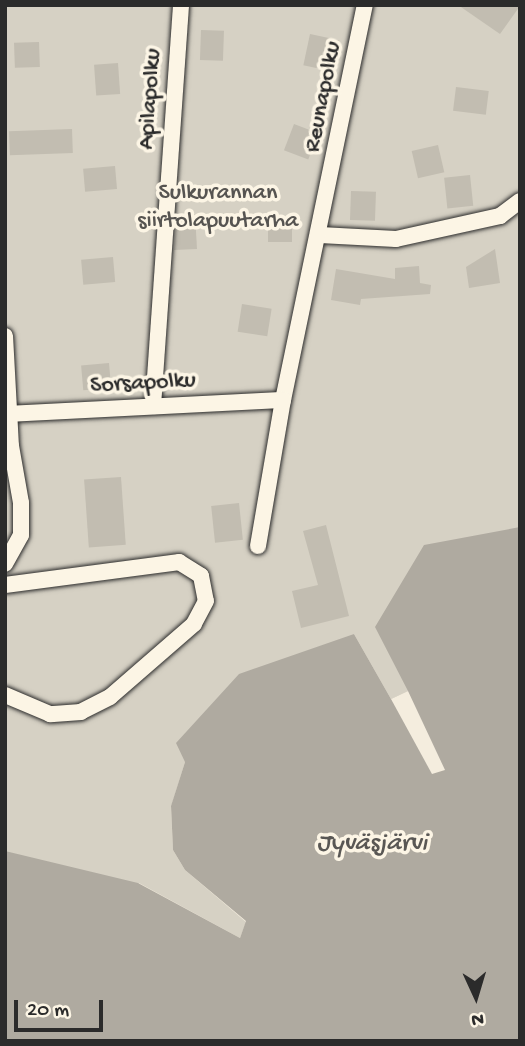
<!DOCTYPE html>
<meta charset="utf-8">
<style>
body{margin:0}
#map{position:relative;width:525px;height:1046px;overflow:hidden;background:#f4edde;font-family:"Gochi Hand",sans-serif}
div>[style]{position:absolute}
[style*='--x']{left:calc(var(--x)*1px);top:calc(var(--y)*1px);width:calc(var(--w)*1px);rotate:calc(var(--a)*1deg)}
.green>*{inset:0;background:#d6d1c4}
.water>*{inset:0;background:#afaaa0}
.pier>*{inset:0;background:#f4edde}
.building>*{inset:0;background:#c2bdb1;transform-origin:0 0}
.roads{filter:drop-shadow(0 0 2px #2b2b2b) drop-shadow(0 0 2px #2b2b2b)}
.lane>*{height:16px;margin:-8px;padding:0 8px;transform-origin:8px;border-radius:8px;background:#fcf5e5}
span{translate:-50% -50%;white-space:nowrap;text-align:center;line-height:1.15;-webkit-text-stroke:7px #fcf5e5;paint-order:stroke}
.street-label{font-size:24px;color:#2b2b2b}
.park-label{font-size:24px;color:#565451}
.water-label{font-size:26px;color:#595754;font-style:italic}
.frame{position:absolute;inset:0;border:7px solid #2b2b2b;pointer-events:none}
.north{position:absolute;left:441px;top:962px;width:70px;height:70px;-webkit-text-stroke:5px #fcf5e5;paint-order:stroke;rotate:176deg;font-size:19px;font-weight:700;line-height:28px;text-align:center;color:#2b2b2b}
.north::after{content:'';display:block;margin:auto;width:24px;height:32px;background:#2b2b2b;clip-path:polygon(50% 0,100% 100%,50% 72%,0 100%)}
.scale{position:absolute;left:14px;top:1000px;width:89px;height:32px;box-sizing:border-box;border:4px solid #2b2b2b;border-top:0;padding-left:9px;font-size:21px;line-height:24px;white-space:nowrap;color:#2b2b2b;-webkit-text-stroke:5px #fcf5e5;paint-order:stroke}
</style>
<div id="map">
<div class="green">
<div style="clip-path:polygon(5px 5px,520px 5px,520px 811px,408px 691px,391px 699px,354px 634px,185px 762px,171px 807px,173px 850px,185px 870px,246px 922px,240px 938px,139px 883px,5px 1041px)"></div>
</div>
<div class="water">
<div style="clip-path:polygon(520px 527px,520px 1041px,5px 1041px,5px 851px,138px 883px,240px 938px,246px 921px,185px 870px,173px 850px,171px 806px,185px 762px,176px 743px,239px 674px,354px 634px,391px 699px,408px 691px,375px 627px,424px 545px)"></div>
</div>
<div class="pier">
<div style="clip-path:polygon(408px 691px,445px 770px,432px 774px,391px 699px)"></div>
</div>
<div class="building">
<div style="clip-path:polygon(458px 5px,520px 5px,520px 6px,500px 34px)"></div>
<div style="left:201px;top:30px;width:23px;height:30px;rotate:2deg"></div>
<div style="left:310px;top:34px;width:30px;height:32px;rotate:12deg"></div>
<div style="left:39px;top:42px;width:25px;height:25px;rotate:88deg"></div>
<div style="left:118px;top:63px;width:31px;height:24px;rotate:86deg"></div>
<div style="left:456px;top:87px;width:33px;height:24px;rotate:7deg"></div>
<div style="left:294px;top:124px;width:26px;height:28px;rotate:21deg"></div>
<div style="left:72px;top:129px;width:24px;height:63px;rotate:88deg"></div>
<div style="left:438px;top:145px;width:28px;height:27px;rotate:77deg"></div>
<div style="left:115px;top:166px;width:23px;height:32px;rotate:85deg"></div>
<div style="left:470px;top:175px;width:31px;height:26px;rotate:84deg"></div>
<div style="left:351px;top:191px;width:25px;height:29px;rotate:2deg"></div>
<div style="clip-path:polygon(177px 214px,195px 214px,197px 249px,174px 250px)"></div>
<div style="left:268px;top:216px;width:24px;height:26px"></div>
<div style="clip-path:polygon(495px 249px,500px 283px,469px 288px,466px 267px)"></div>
<div style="left:113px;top:257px;width:25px;height:32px;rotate:85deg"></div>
<div style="clip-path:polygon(419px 266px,420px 283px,431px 285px,430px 294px,361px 299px,360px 305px,331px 300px,336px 269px,395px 279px,395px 268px)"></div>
<div style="left:242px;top:304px;width:30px;height:28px;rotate:9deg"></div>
<div style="left:109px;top:363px;width:25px;height:28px;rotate:85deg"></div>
<div style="left:121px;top:477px;width:68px;height:37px;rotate:86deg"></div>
<div style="left:239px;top:503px;width:37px;height:28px;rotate:84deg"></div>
<div style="clip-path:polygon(326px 525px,349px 616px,301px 628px,292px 591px,318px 585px,303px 531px)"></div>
</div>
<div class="roads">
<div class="lane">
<div style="--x:320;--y:235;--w:76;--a:3"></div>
<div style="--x:396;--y:239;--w:107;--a:-12.5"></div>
<div style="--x:500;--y:216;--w:25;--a:-37"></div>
<div style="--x:5;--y:336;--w:110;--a:86.9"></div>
<div style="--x:11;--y:446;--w:58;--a:80"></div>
<div style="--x:21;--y:503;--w:32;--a:90"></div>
<div style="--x:21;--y:535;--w:33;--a:119"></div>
<div style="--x:283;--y:400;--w:403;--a:-78.3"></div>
<div style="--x:153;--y:406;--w:402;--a:-86"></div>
<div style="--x:5;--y:414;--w:278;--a:-2.9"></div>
<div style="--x:258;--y:546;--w:148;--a:-80.3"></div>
<div style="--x:5;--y:585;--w:176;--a:-7.5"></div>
<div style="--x:179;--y:562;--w:26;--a:32"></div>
<div style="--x:201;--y:576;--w:25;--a:79"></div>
<div style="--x:206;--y:601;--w:26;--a:118"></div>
<div style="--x:194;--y:624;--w:111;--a:139"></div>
<div style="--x:110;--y:697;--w:33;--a:153"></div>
<div style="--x:81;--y:712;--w:31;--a:176"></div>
<div style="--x:50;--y:714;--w:49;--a:-157.1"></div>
</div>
</div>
<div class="street-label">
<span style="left:324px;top:97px;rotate:-79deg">Reunapolku</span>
<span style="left:151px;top:99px;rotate:-86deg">Apilapolku</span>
<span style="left:143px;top:384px;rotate:-3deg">Sorsapolku</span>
</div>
<div class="park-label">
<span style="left:218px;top:208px">Sulkurannan<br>siirtolapuutarha</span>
</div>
<div class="water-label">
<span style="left:372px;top:845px">Jyväsjärvi</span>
</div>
<div class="frame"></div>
<div class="north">N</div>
<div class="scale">20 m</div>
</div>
